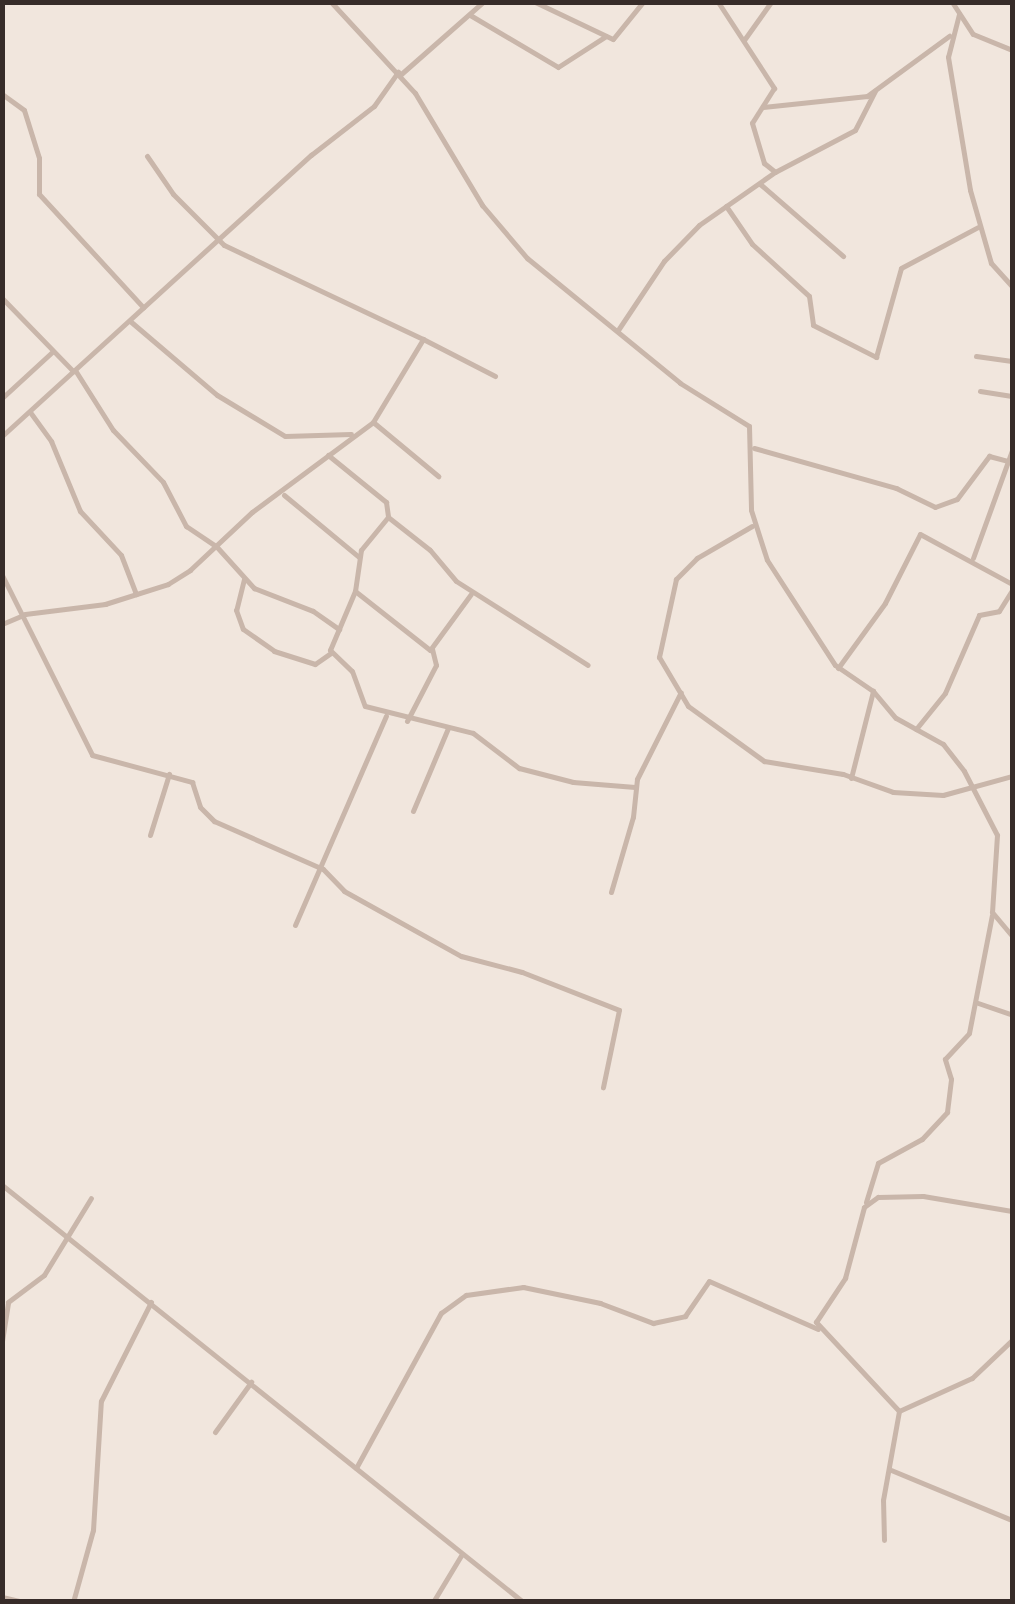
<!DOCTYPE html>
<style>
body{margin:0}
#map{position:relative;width:1015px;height:1604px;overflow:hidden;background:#f1e6dd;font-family:"Space Grotesk",sans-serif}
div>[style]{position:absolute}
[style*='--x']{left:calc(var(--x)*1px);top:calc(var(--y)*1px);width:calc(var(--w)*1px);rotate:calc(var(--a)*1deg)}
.minor>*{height:5px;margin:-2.5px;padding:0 2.5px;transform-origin:2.5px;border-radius:2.5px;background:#c9b6aa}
span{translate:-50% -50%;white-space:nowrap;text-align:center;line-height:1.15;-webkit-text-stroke:8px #f9f1ea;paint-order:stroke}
.frame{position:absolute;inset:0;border:5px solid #372c29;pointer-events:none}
</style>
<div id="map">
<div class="minor">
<div style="--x:331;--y:2;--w:124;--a:47.3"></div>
<div style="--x:415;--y:93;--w:131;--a:59.1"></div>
<div style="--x:482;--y:205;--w:70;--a:49.7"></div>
<div style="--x:527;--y:258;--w:198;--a:39.2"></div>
<div style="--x:680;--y:383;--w:81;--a:31.9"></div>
<div style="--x:749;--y:426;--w:84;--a:88.6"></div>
<div style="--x:751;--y:510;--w:52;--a:72.3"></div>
<div style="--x:767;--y:560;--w:125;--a:57.1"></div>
<div style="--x:835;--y:665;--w:46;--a:34.4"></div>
<div style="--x:873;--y:691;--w:35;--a:50"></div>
<div style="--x:896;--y:718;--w:54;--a:29"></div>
<div style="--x:943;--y:744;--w:34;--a:52"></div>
<div style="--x:964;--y:771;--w:72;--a:62.7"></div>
<div style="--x:997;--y:835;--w:77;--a:93.7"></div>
<div style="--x:992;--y:912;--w:31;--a:50"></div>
<div style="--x:535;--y:2;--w:86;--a:25.4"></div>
<div style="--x:613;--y:39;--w:48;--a:-51"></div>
<div style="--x:718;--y:2;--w:103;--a:56.9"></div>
<div style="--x:774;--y:88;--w:41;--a:122.2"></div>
<div style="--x:752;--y:123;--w:42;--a:73.3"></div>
<div style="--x:764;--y:163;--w:14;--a:39"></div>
<div style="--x:952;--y:2;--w:38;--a:57"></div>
<div style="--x:973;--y:34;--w:42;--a:22.3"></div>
<div style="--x:959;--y:14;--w:44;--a:104.3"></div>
<div style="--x:948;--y:57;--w:135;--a:80.6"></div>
<div style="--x:970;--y:190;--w:76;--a:74"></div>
<div style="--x:991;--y:263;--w:31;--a:48"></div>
<div style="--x:470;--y:15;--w:102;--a:30.6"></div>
<div style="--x:558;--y:67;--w:57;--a:-32.9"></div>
<div style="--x:744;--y:40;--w:47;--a:-54.6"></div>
<div style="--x:400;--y:75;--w:111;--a:-41.3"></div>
<div style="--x:2;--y:94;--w:27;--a:36"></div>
<div style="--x:24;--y:110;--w:50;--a:72.6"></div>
<div style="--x:39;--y:158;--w:36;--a:90"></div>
<div style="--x:39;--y:194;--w:154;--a:47.4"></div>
<div style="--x:763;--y:107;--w:105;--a:-6"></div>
<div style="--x:867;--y:96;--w:102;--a:-36.2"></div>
<div style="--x:147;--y:156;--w:46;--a:55.6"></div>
<div style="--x:173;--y:194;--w:72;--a:45"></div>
<div style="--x:224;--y:245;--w:220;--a:25.3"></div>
<div style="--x:760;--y:184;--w:110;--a:40.9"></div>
<div style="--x:726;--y:206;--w:46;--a:55.6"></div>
<div style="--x:752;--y:244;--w:77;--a:42.4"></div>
<div style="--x:809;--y:296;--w:29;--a:82"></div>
<div style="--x:813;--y:325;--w:71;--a:26.9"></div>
<div style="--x:876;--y:357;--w:92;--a:-74.3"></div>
<div style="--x:901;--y:268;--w:87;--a:-28"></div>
<div style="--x:2;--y:298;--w:102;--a:45.8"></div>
<div style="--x:130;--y:321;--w:114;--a:40.4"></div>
<div style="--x:217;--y:395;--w:79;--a:31.1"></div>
<div style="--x:285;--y:436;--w:66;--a:-1.7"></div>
<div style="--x:618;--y:330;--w:83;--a:-56.3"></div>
<div style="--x:664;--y:261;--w:50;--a:-45.8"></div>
<div style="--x:699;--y:225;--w:93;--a:-34.9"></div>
<div style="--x:775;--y:172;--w:90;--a:-27.7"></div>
<div style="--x:855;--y:130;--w:44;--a:-62.9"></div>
<div style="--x:976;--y:356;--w:36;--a:8"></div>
<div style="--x:75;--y:370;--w:71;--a:57.7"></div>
<div style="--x:113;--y:430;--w:72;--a:46.1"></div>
<div style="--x:163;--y:482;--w:50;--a:62.4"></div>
<div style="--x:186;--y:526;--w:36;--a:34"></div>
<div style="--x:216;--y:546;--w:57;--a:47.9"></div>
<div style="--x:254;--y:588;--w:63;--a:21.3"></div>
<div style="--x:313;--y:611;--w:32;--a:35"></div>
<div style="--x:980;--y:391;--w:32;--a:9"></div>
<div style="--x:2;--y:398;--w:68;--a:-42.6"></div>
<div style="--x:30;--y:412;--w:36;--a:54"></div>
<div style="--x:51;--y:441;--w:76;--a:67.5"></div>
<div style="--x:80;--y:511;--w:60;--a:47"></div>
<div style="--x:121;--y:555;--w:42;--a:69"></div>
<div style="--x:373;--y:422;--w:85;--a:39.7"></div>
<div style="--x:2;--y:436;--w:418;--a:-42.3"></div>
<div style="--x:311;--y:155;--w:80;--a:-37.9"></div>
<div style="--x:374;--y:106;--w:42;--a:-54.8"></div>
<div style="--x:754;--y:448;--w:148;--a:15.7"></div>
<div style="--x:896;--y:488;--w:43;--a:26"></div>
<div style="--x:935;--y:507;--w:23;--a:-20"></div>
<div style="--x:957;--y:499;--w:54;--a:-53.3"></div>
<div style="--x:989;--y:456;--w:20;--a:15"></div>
<div style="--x:328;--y:455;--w:75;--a:39"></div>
<div style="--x:386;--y:502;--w:15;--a:82"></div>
<div style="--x:388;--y:517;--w:53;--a:38.2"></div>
<div style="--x:430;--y:550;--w:40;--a:50"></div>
<div style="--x:456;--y:581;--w:156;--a:32.5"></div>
<div style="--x:284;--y:495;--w:97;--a:39.6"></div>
<div style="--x:388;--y:517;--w:43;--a:129.3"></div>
<div style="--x:361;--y:550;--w:41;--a:98.3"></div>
<div style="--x:355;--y:591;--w:64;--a:113"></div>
<div style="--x:330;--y:650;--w:30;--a:44"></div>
<div style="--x:352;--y:671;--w:37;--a:70"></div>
<div style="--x:365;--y:706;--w:111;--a:14"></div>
<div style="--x:473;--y:733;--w:58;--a:37.3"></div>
<div style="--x:519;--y:768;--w:56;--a:14.5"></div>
<div style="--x:573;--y:782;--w:62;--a:4.6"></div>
<div style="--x:752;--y:526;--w:64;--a:149.8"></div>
<div style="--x:697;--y:558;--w:30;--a:135"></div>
<div style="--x:676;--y:579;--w:80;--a:102.3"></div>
<div style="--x:659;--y:657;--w:57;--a:59.4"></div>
<div style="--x:688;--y:706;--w:94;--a:35.9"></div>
<div style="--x:764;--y:761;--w:80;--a:9.3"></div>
<div style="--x:843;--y:774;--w:53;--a:19.8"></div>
<div style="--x:893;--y:792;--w:50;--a:3.4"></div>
<div style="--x:943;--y:795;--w:72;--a:-15.4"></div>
<div style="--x:973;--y:558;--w:115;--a:-70.1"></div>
<div style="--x:2;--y:575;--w:201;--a:63.4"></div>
<div style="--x:92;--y:755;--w:104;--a:15.1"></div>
<div style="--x:192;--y:782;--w:26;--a:72"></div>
<div style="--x:200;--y:807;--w:20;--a:45"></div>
<div style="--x:214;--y:821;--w:119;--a:23.8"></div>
<div style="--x:323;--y:869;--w:30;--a:46"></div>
<div style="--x:344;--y:891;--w:134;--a:29.1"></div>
<div style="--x:461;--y:956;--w:63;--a:14.7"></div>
<div style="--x:522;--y:972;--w:104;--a:21.4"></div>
<div style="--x:619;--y:1010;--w:79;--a:101.7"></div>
<div style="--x:244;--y:579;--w:32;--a:104"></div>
<div style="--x:236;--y:610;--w:20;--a:70"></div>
<div style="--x:243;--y:629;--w:38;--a:35"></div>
<div style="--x:274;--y:651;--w:43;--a:17.6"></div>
<div style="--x:315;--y:664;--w:19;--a:-35"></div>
<div style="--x:355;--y:591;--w:95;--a:38.2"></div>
<div style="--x:430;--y:650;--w:69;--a:-53.8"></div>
<div style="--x:2;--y:624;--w:25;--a:-23"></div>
<div style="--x:25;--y:614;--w:81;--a:-7.1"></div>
<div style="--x:105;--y:604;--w:66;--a:-17.6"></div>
<div style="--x:168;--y:584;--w:26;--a:-32"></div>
<div style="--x:190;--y:570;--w:85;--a:-43.1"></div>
<div style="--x:252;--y:512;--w:151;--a:-36.6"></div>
<div style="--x:373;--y:422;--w:97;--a:-58.9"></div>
<div style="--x:423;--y:339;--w:81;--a:27.2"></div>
<div style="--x:838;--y:668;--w:80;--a:-54.1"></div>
<div style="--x:885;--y:603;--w:77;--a:-63.1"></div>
<div style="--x:920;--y:534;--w:105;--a:28.5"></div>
<div style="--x:407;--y:721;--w:63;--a:-62.6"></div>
<div style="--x:436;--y:665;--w:16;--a:-104"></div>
<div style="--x:916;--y:729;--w:46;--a:-51.1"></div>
<div style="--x:945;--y:693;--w:85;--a:-66.4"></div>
<div style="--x:979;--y:615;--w:20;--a:-11"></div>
<div style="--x:999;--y:611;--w:25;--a:-58"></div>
<div style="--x:851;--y:778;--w:90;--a:-75.8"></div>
<div style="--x:413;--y:811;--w:90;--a:-67.1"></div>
<div style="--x:150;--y:835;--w:64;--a:-72.7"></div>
<div style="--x:611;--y:892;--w:78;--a:-73.7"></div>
<div style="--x:633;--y:817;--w:38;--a:-84"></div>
<div style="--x:637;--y:779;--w:97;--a:-63.2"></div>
<div style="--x:295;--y:925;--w:228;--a:-66.5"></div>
<div style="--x:978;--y:1003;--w:36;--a:19"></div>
<div style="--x:2;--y:1185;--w:667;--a:38.67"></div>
<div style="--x:866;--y:1202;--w:41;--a:-72.9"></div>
<div style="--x:878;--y:1163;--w:50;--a:-28.6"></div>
<div style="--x:922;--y:1139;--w:37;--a:-47"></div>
<div style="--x:947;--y:1112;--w:33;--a:-83"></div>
<div style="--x:951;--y:1079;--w:21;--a:-107"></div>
<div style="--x:945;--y:1059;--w:35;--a:-47"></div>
<div style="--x:969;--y:1033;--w:120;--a:-79"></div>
<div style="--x:2;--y:1341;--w:39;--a:-81"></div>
<div style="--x:8;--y:1302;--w:45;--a:-36.9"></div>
<div style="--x:44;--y:1275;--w:90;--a:-58.6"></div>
<div style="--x:899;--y:1411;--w:122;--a:-133"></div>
<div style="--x:816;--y:1322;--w:53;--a:-56.6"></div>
<div style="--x:845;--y:1278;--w:73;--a:-75"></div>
<div style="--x:864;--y:1207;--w:17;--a:-36"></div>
<div style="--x:878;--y:1197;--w:45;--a:-1.3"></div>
<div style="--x:923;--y:1196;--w:90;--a:9.6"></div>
<div style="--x:215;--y:1432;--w:62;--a:-54.2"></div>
<div style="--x:356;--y:1468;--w:177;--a:-61.3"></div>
<div style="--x:441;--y:1313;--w:31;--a:-36"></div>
<div style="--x:466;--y:1295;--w:58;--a:-8"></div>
<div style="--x:523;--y:1287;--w:79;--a:11.7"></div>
<div style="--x:600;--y:1303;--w:57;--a:20.7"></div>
<div style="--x:653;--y:1323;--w:33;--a:-12"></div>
<div style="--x:685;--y:1316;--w:42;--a:-55.6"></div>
<div style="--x:709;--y:1281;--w:119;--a:23.8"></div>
<div style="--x:891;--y:1470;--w:131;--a:22.5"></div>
<div style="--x:884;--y:1540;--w:40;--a:-91.4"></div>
<div style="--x:883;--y:1500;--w:90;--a:-79.8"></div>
<div style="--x:899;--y:1411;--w:80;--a:-24.3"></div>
<div style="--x:972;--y:1378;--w:55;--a:-43.5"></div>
<div style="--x:2;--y:1597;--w:23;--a:13"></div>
<div style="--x:73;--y:1602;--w:75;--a:-74.5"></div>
<div style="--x:93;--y:1530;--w:129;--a:-86.5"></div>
<div style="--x:101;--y:1401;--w:111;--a:-63.2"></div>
<div style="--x:433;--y:1602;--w:56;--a:-58.9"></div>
</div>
<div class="frame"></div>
</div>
